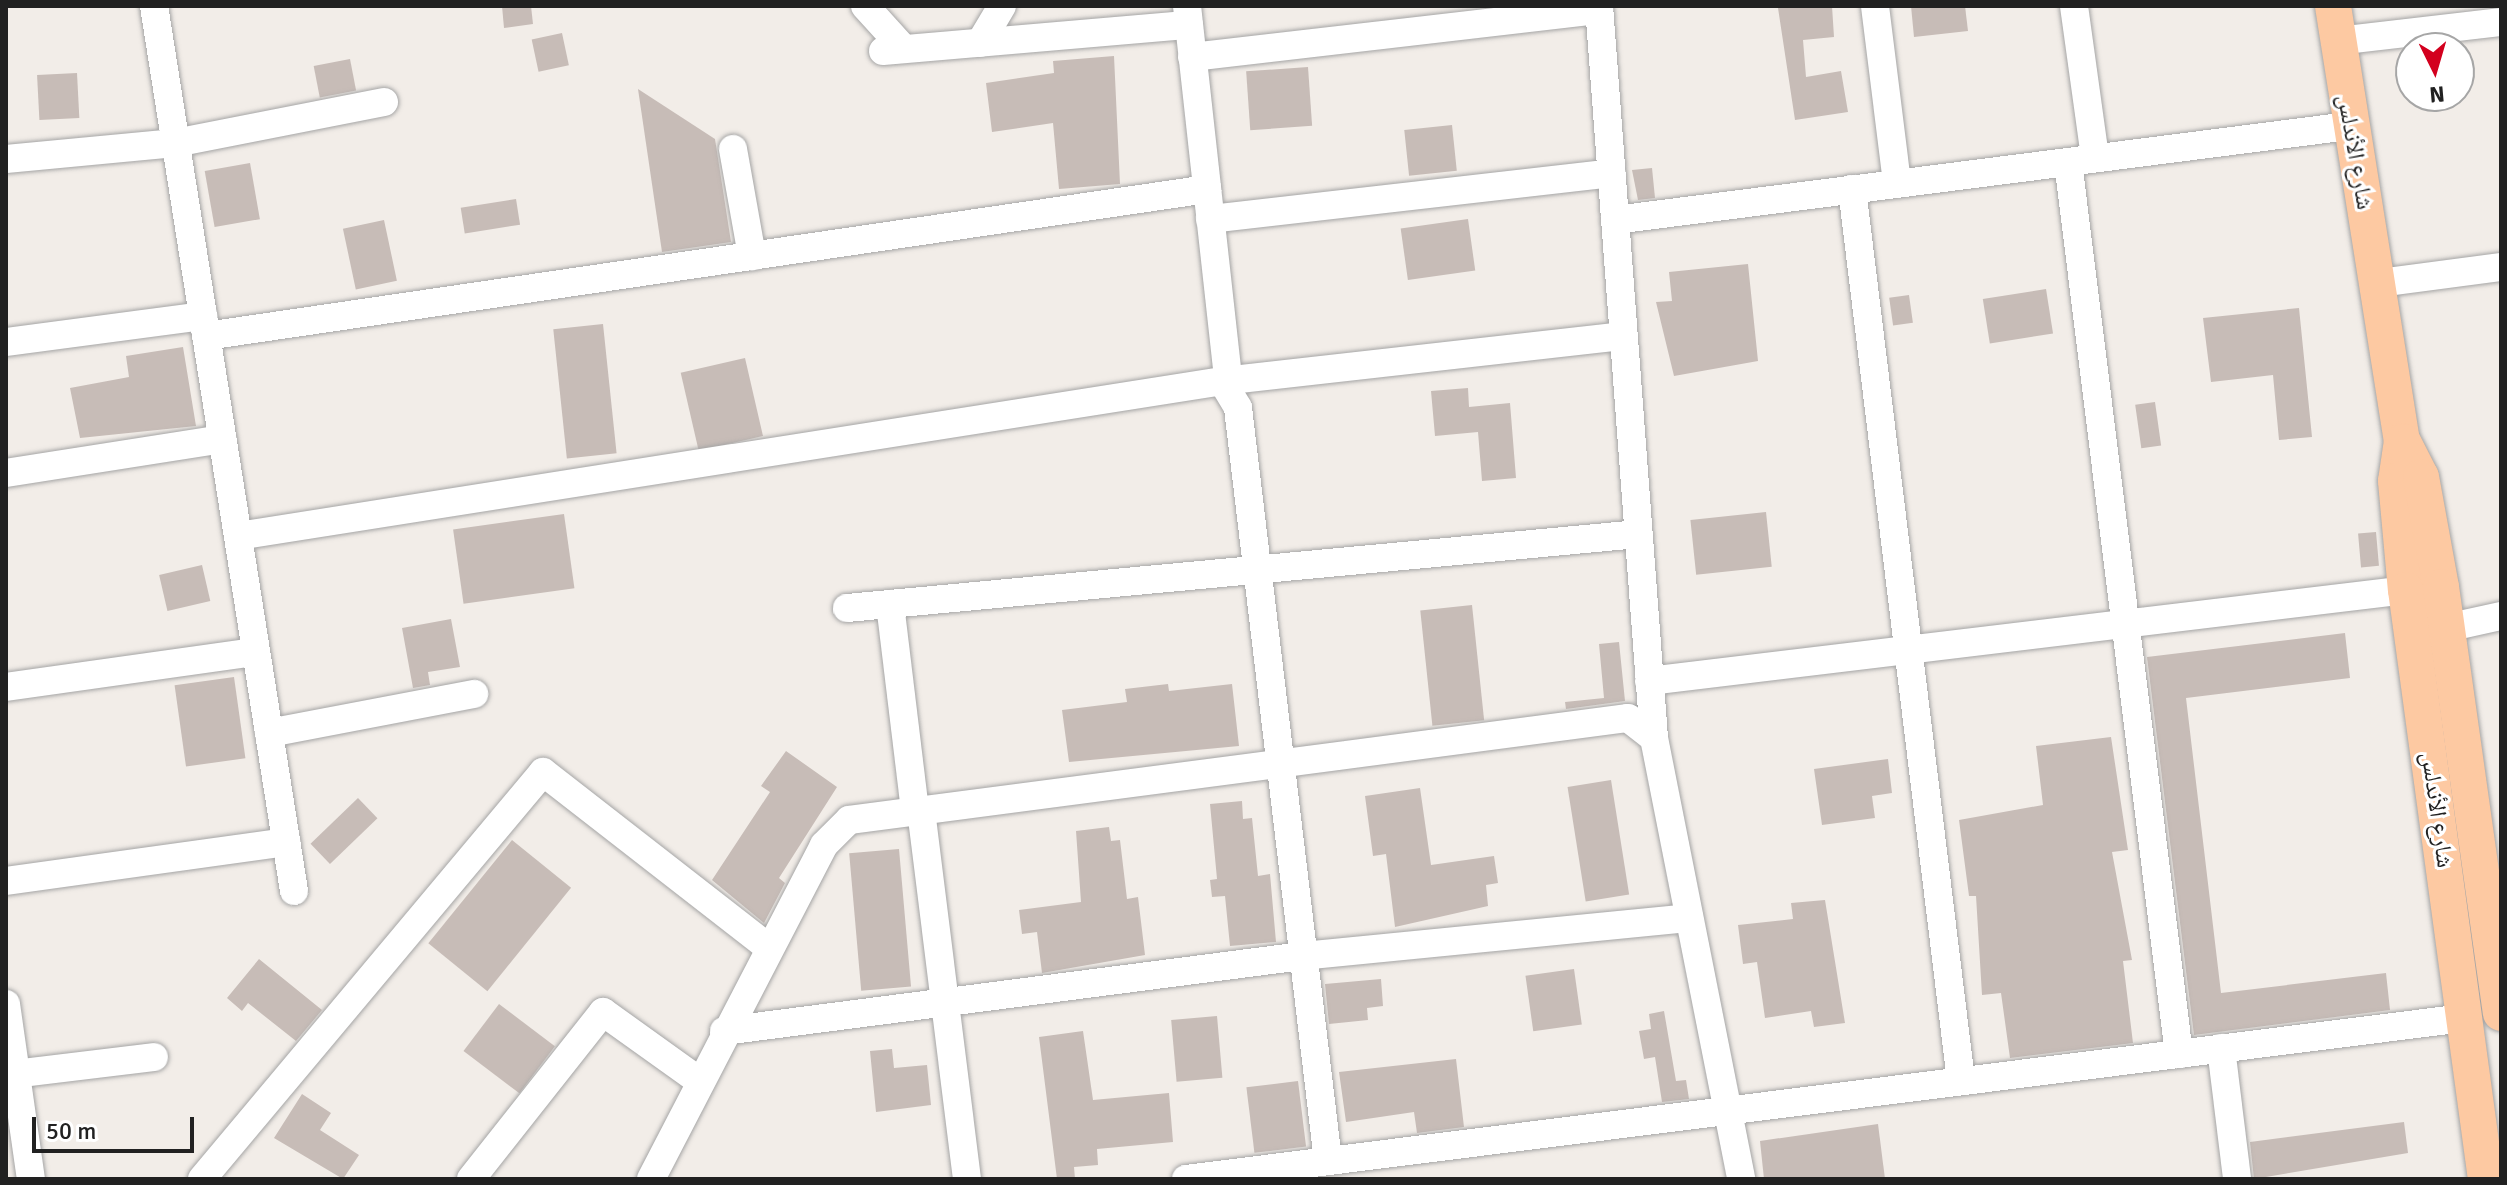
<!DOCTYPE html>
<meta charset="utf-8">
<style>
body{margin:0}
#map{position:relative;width:2507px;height:1185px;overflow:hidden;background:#f2ede8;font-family:Signika,"Noto Naskh Arabic",sans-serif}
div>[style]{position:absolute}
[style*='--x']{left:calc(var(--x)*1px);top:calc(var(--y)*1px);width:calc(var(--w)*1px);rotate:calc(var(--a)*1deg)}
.building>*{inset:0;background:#c7bcb7;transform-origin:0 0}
.roads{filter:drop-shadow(0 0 2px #a5a5a5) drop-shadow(0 0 2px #a5a5a5)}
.minor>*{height:28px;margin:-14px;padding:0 14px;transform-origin:14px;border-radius:14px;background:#fff}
.major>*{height:36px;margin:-18px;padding:0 18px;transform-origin:18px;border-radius:18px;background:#fdc9a2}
span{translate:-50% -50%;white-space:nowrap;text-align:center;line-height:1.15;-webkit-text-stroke:6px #fff;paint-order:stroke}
.street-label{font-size:24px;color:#212121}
.frame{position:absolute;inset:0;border:8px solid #212121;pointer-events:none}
.north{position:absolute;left:2395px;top:32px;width:80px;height:80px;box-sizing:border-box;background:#fff;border:2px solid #a6a6a6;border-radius:50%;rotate:175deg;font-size:22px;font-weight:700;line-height:32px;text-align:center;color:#212121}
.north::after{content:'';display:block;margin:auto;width:28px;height:36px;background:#d3001e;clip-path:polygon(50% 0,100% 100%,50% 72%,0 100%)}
.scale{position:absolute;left:32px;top:1117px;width:162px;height:36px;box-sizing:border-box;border:4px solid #212121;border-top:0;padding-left:10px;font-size:24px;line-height:28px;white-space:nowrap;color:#212121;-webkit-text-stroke:6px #fff;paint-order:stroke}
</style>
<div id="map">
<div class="building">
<div style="clip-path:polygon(502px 6px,531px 6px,533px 24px,504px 28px)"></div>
<div style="clip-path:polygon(1832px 6px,1834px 37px,1803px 40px,1806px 77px,1841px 71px,1848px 112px,1795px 120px,1778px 8px)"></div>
<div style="clip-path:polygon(1911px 6px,1965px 6px,1968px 31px,1914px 37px)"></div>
<div style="left:562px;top:33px;width:33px;height:31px;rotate:78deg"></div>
<div style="clip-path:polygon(1114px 56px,1120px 184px,1059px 189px,1053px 123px,992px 132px,986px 83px,1054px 73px,1053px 61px)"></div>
<div style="left:350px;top:59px;width:32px;height:37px;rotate:79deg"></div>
<div style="left:1308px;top:67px;width:59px;height:62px;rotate:86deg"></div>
<div style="left:77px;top:73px;width:45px;height:40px;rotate:87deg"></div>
<div style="clip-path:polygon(638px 89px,715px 139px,731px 242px,662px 252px)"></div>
<div style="left:1452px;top:125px;width:46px;height:48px;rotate:84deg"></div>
<div style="left:250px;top:163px;width:57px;height:46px;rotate:80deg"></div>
<div style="clip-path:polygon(1652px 168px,1655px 198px,1638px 200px,1632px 170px)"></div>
<div style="left:516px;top:199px;width:26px;height:56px;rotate:81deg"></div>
<div style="left:1468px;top:219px;width:52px;height:68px;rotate:82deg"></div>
<div style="left:384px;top:220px;width:62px;height:42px;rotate:78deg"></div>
<div style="clip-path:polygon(1748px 264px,1758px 361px,1674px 376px,1656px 302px,1672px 301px,1669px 272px)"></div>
<div style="left:2046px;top:289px;width:45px;height:64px;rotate:81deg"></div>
<div style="left:1909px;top:295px;width:28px;height:20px;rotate:82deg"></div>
<div style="clip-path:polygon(2299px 308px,2312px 437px,2279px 440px,2273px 375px,2211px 382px,2203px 318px)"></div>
<div style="left:603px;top:324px;width:130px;height:50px;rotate:84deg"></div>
<div style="clip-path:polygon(183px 347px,196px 426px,80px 438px,70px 388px,129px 377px,126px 356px)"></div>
<div style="left:745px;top:358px;width:80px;height:66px;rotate:77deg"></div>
<div style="clip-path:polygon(1468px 388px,1469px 407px,1510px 403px,1516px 478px,1482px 481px,1478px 432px,1435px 436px,1431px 391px)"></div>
<div style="left:2155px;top:402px;width:44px;height:20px;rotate:82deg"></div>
<div style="left:1766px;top:512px;width:55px;height:76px;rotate:84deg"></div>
<div style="left:564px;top:514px;width:75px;height:112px;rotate:82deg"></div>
<div style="left:2376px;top:532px;width:34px;height:18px;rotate:85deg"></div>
<div style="left:202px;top:565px;width:37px;height:44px;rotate:77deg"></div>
<div style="left:1472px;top:605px;width:116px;height:52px;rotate:84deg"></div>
<div style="clip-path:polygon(451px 619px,460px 667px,428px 672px,430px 685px,413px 688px,402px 628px)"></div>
<div style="clip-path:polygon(2345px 633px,2350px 678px,2186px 698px,2221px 993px,2386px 973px,2390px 1010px,2194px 1035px,2147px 657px)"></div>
<div style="clip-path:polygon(1619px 642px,1625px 701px,1566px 709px,1565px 702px,1604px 698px,1599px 644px)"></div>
<div style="left:234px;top:677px;width:82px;height:60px;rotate:82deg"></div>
<div style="clip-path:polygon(1168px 684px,1169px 691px,1232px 684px,1239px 746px,1069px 762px,1062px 710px,1127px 702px,1125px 689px)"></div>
<div style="clip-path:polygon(2111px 737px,2128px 850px,2112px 852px,2132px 960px,2123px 961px,2133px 1043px,2010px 1058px,2001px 993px,1982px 995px,1976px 896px,1969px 896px,1959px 820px,2043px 805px,2036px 746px)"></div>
<div style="clip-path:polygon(786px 751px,837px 787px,779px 878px,785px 883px,764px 923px,712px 880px,770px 792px,761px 786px)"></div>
<div style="clip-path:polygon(1888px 759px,1892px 793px,1872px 796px,1875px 818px,1822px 825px,1814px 769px)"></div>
<div style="left:1611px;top:780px;width:116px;height:44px;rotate:81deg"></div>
<div style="clip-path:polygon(1420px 788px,1431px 865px,1494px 856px,1498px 883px,1486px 885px,1488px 906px,1395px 927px,1386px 854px,1373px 856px,1365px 796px)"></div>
<div style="left:358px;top:798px;width:28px;height:66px;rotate:46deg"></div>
<div style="clip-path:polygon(1242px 801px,1243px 819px,1252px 818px,1258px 876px,1270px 874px,1276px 942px,1230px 946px,1225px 896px,1212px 897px,1210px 880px,1217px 879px,1210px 804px)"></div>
<div style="clip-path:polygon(1109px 827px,1111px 841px,1120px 840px,1127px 899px,1138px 897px,1145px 955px,1042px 973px,1037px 932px,1022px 934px,1019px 910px,1081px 902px,1076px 831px)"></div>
<div style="left:512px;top:840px;width:76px;height:133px;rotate:39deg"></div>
<div style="left:899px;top:849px;width:138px;height:50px;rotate:85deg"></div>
<div style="clip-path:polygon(1825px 900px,1845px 1023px,1814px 1027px,1811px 1011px,1765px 1018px,1757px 962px,1743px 964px,1738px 925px,1793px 919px,1791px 903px)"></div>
<div style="clip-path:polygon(259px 959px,322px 1010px,296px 1041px,248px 1003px,242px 1011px,227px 998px)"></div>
<div style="left:1574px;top:969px;width:56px;height:49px;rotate:82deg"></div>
<div style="clip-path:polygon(1381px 979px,1383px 1006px,1367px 1008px,1368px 1020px,1329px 1024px,1325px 984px)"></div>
<div style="left:499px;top:1004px;width:70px;height:59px;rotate:37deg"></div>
<div style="clip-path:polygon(1664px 1011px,1676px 1081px,1686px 1080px,1689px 1099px,1662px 1102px,1655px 1057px,1644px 1059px,1639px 1031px,1651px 1029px,1649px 1014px)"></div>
<div style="left:1217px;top:1016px;width:62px;height:46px;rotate:85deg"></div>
<div style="clip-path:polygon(1083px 1031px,1093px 1100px,1169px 1093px,1173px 1142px,1097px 1149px,1098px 1165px,1074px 1167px,1075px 1179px,1057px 1179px,1039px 1037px)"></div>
<div style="clip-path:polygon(892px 1049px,894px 1068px,927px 1065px,931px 1105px,876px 1112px,870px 1051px)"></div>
<div style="clip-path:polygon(1456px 1059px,1464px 1127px,1417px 1133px,1414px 1112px,1346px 1122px,1339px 1072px)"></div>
<div style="left:1298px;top:1081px;width:66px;height:52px;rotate:83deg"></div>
<div style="clip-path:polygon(302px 1094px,331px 1113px,320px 1130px,359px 1155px,343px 1179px,274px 1138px)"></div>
<div style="clip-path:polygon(2404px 1122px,2408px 1153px,2254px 1179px,2250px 1142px)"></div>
<div style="clip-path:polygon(1878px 1124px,1885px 1179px,1764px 1179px,1760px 1141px)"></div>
</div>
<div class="roads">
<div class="minor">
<div style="--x:154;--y:6;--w:896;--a:81.01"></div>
<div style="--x:865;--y:6;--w:58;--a:47.8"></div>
<div style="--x:1187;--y:6;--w:383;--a:83.7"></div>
<div style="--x:1599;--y:6;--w:734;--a:85.7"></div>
<div style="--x:1875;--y:6;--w:178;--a:82.9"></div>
<div style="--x:2074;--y:6;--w:153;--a:82.1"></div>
<div style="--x:2337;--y:41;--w:165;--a:-6.6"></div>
<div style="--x:980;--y:43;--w:43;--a:-59.3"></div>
<div style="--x:883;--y:51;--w:307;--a:-4.9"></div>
<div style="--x:1192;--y:57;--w:410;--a:-6.6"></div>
<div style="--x:733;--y:149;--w:109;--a:79.9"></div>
<div style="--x:6;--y:159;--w:170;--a:-5.4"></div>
<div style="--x:175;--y:143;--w:213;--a:-11.1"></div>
<div style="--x:2068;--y:162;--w:899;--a:82.91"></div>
<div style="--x:1852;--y:189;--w:899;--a:83.03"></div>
<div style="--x:1210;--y:219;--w:404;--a:-6.5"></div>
<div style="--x:1615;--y:220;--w:740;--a:-7.3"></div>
<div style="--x:2379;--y:283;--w:123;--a:-7.5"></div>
<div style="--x:206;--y:336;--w:1012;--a:-8.35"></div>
<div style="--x:6;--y:342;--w:199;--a:-7.5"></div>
<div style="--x:1222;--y:381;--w:404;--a:-6.4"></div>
<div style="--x:6;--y:473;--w:219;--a:-8.9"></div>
<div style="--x:238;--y:536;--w:996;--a:-8.95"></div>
<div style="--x:1222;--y:381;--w:31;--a:59"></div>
<div style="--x:1238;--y:408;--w:758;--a:83.18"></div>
<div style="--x:890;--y:604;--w:209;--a:83.1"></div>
<div style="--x:847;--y:608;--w:794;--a:-5.34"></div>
<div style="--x:2428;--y:632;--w:75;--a:-12.4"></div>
<div style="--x:1649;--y:681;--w:762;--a:-6.85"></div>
<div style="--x:6;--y:687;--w:252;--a:-8"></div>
<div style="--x:269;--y:733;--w:209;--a:-10.8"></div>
<div style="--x:921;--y:810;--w:372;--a:82.9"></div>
<div style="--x:6;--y:881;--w:283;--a:-7.9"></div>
<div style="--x:6;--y:1004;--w:177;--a:81.9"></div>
<div style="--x:724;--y:1031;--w:583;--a:-7.39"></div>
<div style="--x:1302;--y:956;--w:389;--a:-5.6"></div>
<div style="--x:2221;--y:1048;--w:132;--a:83"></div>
<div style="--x:6;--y:1075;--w:149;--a:-6.9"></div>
<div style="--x:202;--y:1179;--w:531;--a:-50.04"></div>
<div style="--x:543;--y:772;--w:286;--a:37.9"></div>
<div style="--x:471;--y:1179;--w:213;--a:-51.7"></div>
<div style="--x:603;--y:1012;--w:117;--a:35.6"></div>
<div style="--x:651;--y:1179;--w:376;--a:-62.6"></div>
<div style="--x:824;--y:845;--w:35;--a:-45"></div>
<div style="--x:849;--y:820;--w:786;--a:-7.46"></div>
<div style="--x:1628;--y:718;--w:33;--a:38"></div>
<div style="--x:1654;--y:738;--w:449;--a:78.8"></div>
<div style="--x:1186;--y:1179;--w:1288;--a:-7.18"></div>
</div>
<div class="major">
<div style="--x:2333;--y:6;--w:440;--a:81"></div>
<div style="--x:2402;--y:441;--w:40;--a:98.5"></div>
<div style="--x:2396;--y:481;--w:109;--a:84.8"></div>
<div style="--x:2406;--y:590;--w:594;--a:82.27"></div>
<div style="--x:2403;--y:442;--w:39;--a:63"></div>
<div style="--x:2421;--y:477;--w:112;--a:79.7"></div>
<div style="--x:2441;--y:587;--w:430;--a:82"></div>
</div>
</div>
<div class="street-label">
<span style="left:2355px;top:152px;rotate:80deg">شارع الأندلس</span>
<span style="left:2437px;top:810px;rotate:82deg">شارع الأندلس</span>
</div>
<div class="frame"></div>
<div class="north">N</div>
<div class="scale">50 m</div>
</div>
